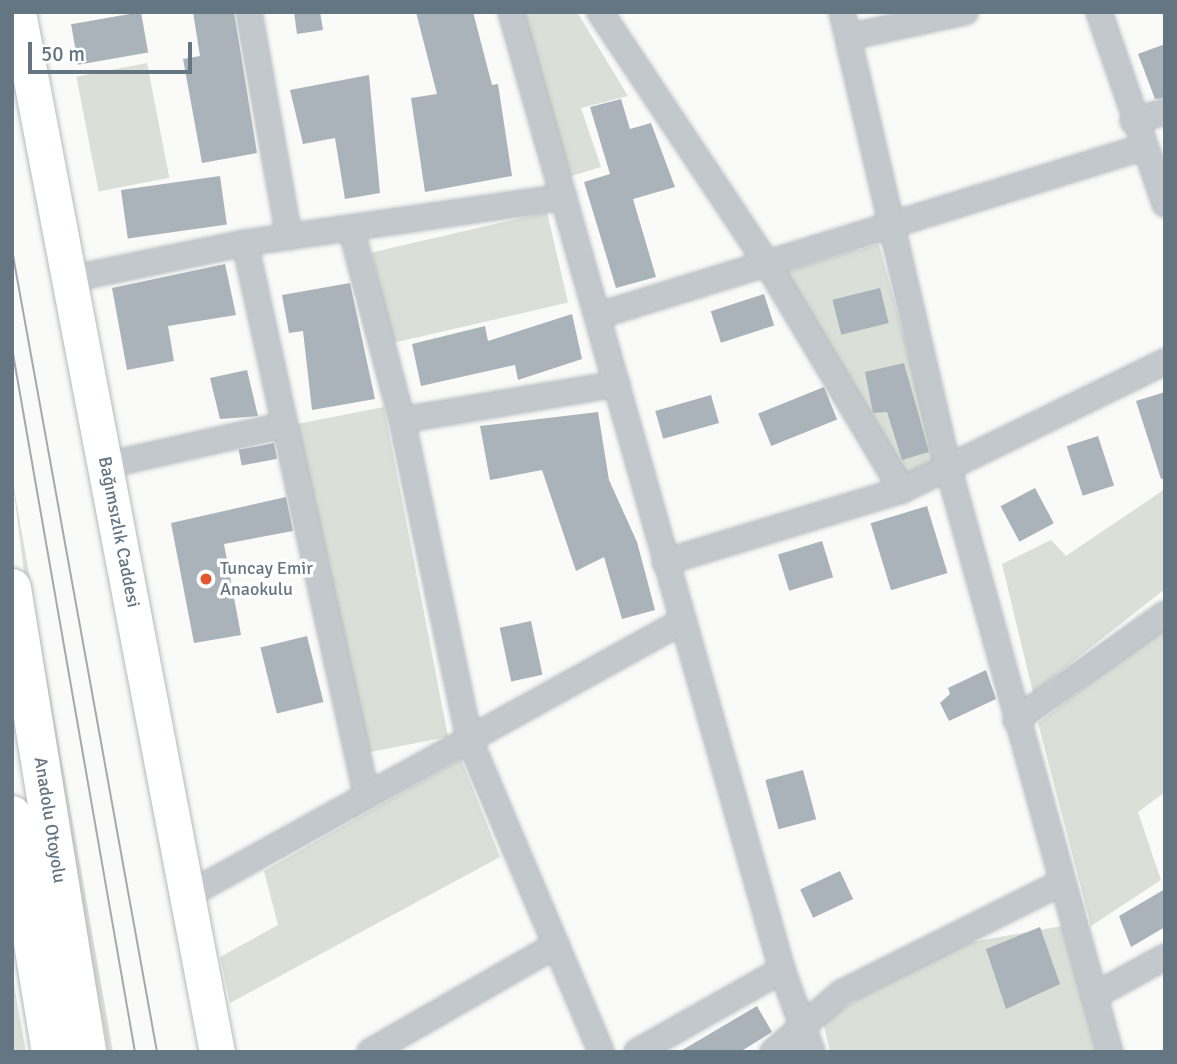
<!DOCTYPE html>
<meta charset="utf-8">
<style>
body{margin:0}
#map{position:relative;width:1177px;height:1064px;overflow:hidden;background:#fafaf8;font-family:Signika,sans-serif}
div>[style]{position:absolute}
[style*='--x']{left:calc(var(--x)*1px);top:calc(var(--y)*1px);width:calc(var(--w)*1px);rotate:calc(var(--a)*1deg)}
.green>*{inset:0;background:#dadfd7;transform-origin:0 0}
.building>*{inset:0;background:#aab3b9;transform-origin:0 0}
.roads{filter:drop-shadow(0 0 2px #b3babf) drop-shadow(0 0 2px #b3babf)}
.street>*{height:24px;margin:-12px;padding:0 12px;transform-origin:12px;border-radius:12px;background:#c3c8cc}
.secondary>*{height:35px;margin:-17.5px;padding:0 17.5px;transform-origin:17.5px;border-radius:17.5px;background:#fff}
.highway>*{height:38px;margin:-19px;padding:0 19px;transform-origin:19px;border-radius:19px;background:#fff}
.tram>*{height:2px;margin:-1px;padding:0 1px;transform-origin:1px;border-radius:1px;background:#a2aab0}
.dots>*{width:19px;height:19px;translate:-50% -50%;box-sizing:border-box;border:4px solid #fff;border-radius:50%}
span{translate:-50% -50%;white-space:nowrap;text-align:center;line-height:1.15;-webkit-text-stroke:7px #fff;paint-order:stroke}
.street-label{font-size:18px;color:#657683}
.poi-label{font-size:18px;color:#657683}
.left{translate:0 -50%;text-align:left}
.frame{position:absolute;inset:0;border:14px solid #657683;pointer-events:none}
.scale{position:absolute;left:28px;top:42px;width:164px;height:32px;box-sizing:border-box;border:4px solid #657683;border-top:0;padding-left:9px;font-size:21px;line-height:24px;white-space:nowrap;color:#657683;-webkit-text-stroke:5px #fff;paint-order:stroke}
</style>
<div id="map">
<div class="green">
<div style="clip-path:polygon(523px 12px,577px 12px,628px 96px,581px 108px,601px 167px,568px 177px)"></div>
<div style="left:147px;top:63px;width:117px;height:72px;rotate:79deg"></div>
<div style="left:547px;top:212px;width:93px;height:180px;rotate:77deg"></div>
<div style="clip-path:polygon(879px 244px,938px 465px,904px 476px,783px 272px)"></div>
<div style="left:384px;top:407px;width:336px;height:90px;rotate:79deg"></div>
<div style="clip-path:polygon(12px 477px,113px 1052px,108px 1052px,28px 603px)"></div>
<div style="clip-path:polygon(1165px 489px,1165px 589px,1033px 693px,1002px 564px,1051px 540px,1066px 556px)"></div>
<div style="clip-path:polygon(1165px 626px,1165px 792px,1138px 812px,1161px 880px,1091px 926px,1038px 723px)"></div>
<div style="clip-path:polygon(461px 759px,500px 857px,230px 1003px,220px 957px,278px 925px,264px 871px)"></div>
<div style="clip-path:polygon(1062px 926px,1097px 1052px,830px 1052px,823px 1021px,863px 996px,965px 943px)"></div>
<div style="clip-path:polygon(12px 971px,17px 1002px,26px 1052px,12px 1052px)"></div>
</div>
<div class="building">
<div style="left:141px;top:12px;width:41px;height:71px;rotate:80deg"></div>
<div style="clip-path:polygon(193px 12px,234px 12px,257px 153px,202px 163px,183px 59px,200px 56px)"></div>
<div style="clip-path:polygon(294px 12px,320px 12px,323px 30px,297px 34px)"></div>
<div style="clip-path:polygon(416px 12px,473px 12px,492px 85px,498px 84px,512px 176px,425px 192px,411px 98px,437px 94px)"></div>
<div style="clip-path:polygon(1165px 44px,1165px 98px,1155px 99px,1138px 54px)"></div>
<div style="clip-path:polygon(369px 75px,380px 193px,345px 199px,335px 138px,303px 144px,290px 90px)"></div>
<div style="clip-path:polygon(621px 99px,630px 129px,651px 123px,675px 187px,633px 199px,656px 277px,616px 288px,584px 182px,610px 174px,590px 107px)"></div>
<div style="left:220px;top:176px;width:49px;height:100px;rotate:82deg"></div>
<div style="clip-path:polygon(225px 264px,236px 315px,168px 326px,174px 361px,127px 370px,112px 288px)"></div>
<div style="clip-path:polygon(350px 283px,375px 399px,312px 410px,303px 331px,289px 333px,282px 295px)"></div>
<div style="left:880px;top:288px;width:36px;height:49px;rotate:76deg"></div>
<div style="left:764px;top:294px;width:33px;height:56px;rotate:72deg"></div>
<div style="clip-path:polygon(572px 314px,582px 359px,518px 380px,515px 365px,421px 386px,412px 344px,485px 326px,488px 341px)"></div>
<div style="clip-path:polygon(904px 363px,929px 452px,902px 460px,887px 412px,873px 413px,865px 372px)"></div>
<div style="clip-path:polygon(247px 370px,258px 416px,220px 419px,210px 378px)"></div>
<div style="left:824px;top:387px;width:35px;height:71px;rotate:68deg"></div>
<div style="clip-path:polygon(1165px 392px,1165px 478px,1161px 479px,1136px 401px)"></div>
<div style="left:711px;top:395px;width:29px;height:58px;rotate:74deg"></div>
<div style="clip-path:polygon(598px 412px,609px 480px,637px 542px,655px 610px,622px 619px,604px 557px,576px 571px,542px 470px,490px 480px,480px 426px)"></div>
<div style="left:1098px;top:436px;width:52px;height:33px;rotate:72deg"></div>
<div style="left:274px;top:443px;width:16px;height:36px;rotate:79deg"></div>
<div style="left:1035px;top:488px;width:40px;height:39px;rotate:62deg"></div>
<div style="clip-path:polygon(286px 497px,293px 531px,224px 544px,241px 635px,194px 643px,171px 523px)"></div>
<div style="left:927px;top:506px;width:70px;height:59px;rotate:73deg"></div>
<div style="left:822px;top:541px;width:38px;height:46px;rotate:73deg"></div>
<div style="left:531px;top:621px;width:55px;height:32px;rotate:78deg"></div>
<div style="left:307px;top:636px;width:68px;height:48px;rotate:76deg"></div>
<div style="clip-path:polygon(986px 670px,996px 699px,949px 721px,940px 703px,950px 694px,948px 688px)"></div>
<div style="left:803px;top:770px;width:51px;height:39px;rotate:75deg"></div>
<div style="left:840px;top:871px;width:31px;height:44px;rotate:65deg"></div>
<div style="clip-path:polygon(1165px 889px,1165px 927px,1131px 947px,1119px 916px)"></div>
<div style="clip-path:polygon(1040px 927px,1060px 984px,1006px 1009px,986px 949px)"></div>
<div style="clip-path:polygon(757px 1006px,772px 1032px,740px 1052px,679px 1052px)"></div>
</div>
<div class="roads">
<div class="street">
<div style="--x:249;--y:12;--w:228;--a:79.9"></div>
<div style="--x:511;--y:12;--w:996;--a:74.2"></div>
<div style="--x:782;--y:970;--w:87;--a:69.9"></div>
<div style="--x:600;--y:12;--w:304;--a:56.4"></div>
<div style="--x:768;--y:265;--w:262;--a:59.2"></div>
<div style="--x:842;--y:12;--w:470;--a:76.9"></div>
<div style="--x:949;--y:470;--w:604;--a:74.54"></div>
<div style="--x:1099;--y:12;--w:203;--a:71"></div>
<div style="--x:848;--y:37;--w:120;--a:-12.1"></div>
<div style="--x:1133;--y:121;--w:33;--a:-16"></div>
<div style="--x:351;--y:228;--w:199;--a:75.1"></div>
<div style="--x:402;--y:420;--w:326;--a:78.1"></div>
<div style="--x:469;--y:739;--w:340;--a:67.1"></div>
<div style="--x:245;--y:243;--w:563;--a:77.59"></div>
<div style="--x:65;--y:280;--w:184;--a:-11.6"></div>
<div style="--x:245;--y:243;--w:322;--a:-8.2"></div>
<div style="--x:600;--y:315;--w:569;--a:-17.16"></div>
<div style="--x:402;--y:420;--w:218;--a:-9.5"></div>
<div style="--x:107;--y:465;--w:182;--a:-12.7"></div>
<div style="--x:665;--y:562;--w:248;--a:-16.9"></div>
<div style="--x:902;--y:490;--w:292;--a:-26"></div>
<div style="--x:1016;--y:720;--w:183;--a:-35.4"></div>
<div style="--x:188;--y:895;--w:566;--a:-28.97"></div>
<div style="--x:1094;--y:996;--w:81;--a:-28.8"></div>
<div style="--x:370;--y:1052;--w:215;--a:-29.9"></div>
<div style="--x:637;--y:1052;--w:167;--a:-29.5"></div>
<div style="--x:773;--y:1052;--w:90;--a:-40.9"></div>
<div style="--x:841;--y:993;--w:244;--a:-26.6"></div>
</div>
<div class="secondary">
<div style="--x:18;--y:12;--w:1059;--a:79.17"></div>
</div>
<div class="highway">
<div style="--x:12;--y:588;--w:470;--a:80.8"></div>
<div style="--x:12;--y:815;--w:240;--a:80.7"></div>
</div>
</div>
<div class="tram">
<div style="--x:12;--y:250;--w:815;--a:79.75"></div>
<div style="--x:12;--y:348;--w:715;--a:80.09"></div>
</div>
<div class="dots">
<div style="left:206px;top:579px;background:#e4572e"></div>
</div>
<div class="street-label">
<span style="left:119px;top:532px;rotate:79deg">Bağımsızlık Caddesi</span>
<span style="left:50px;top:820px;rotate:81deg">Anadolu Otoyolu</span>
</div>
<div class="poi-label">
<span class="left" style="left:220px;top:579px">Tuncay Emir<br>Anaokulu</span>
</div>
<div class="frame"></div>
<div class="scale">50 m</div>
</div>
